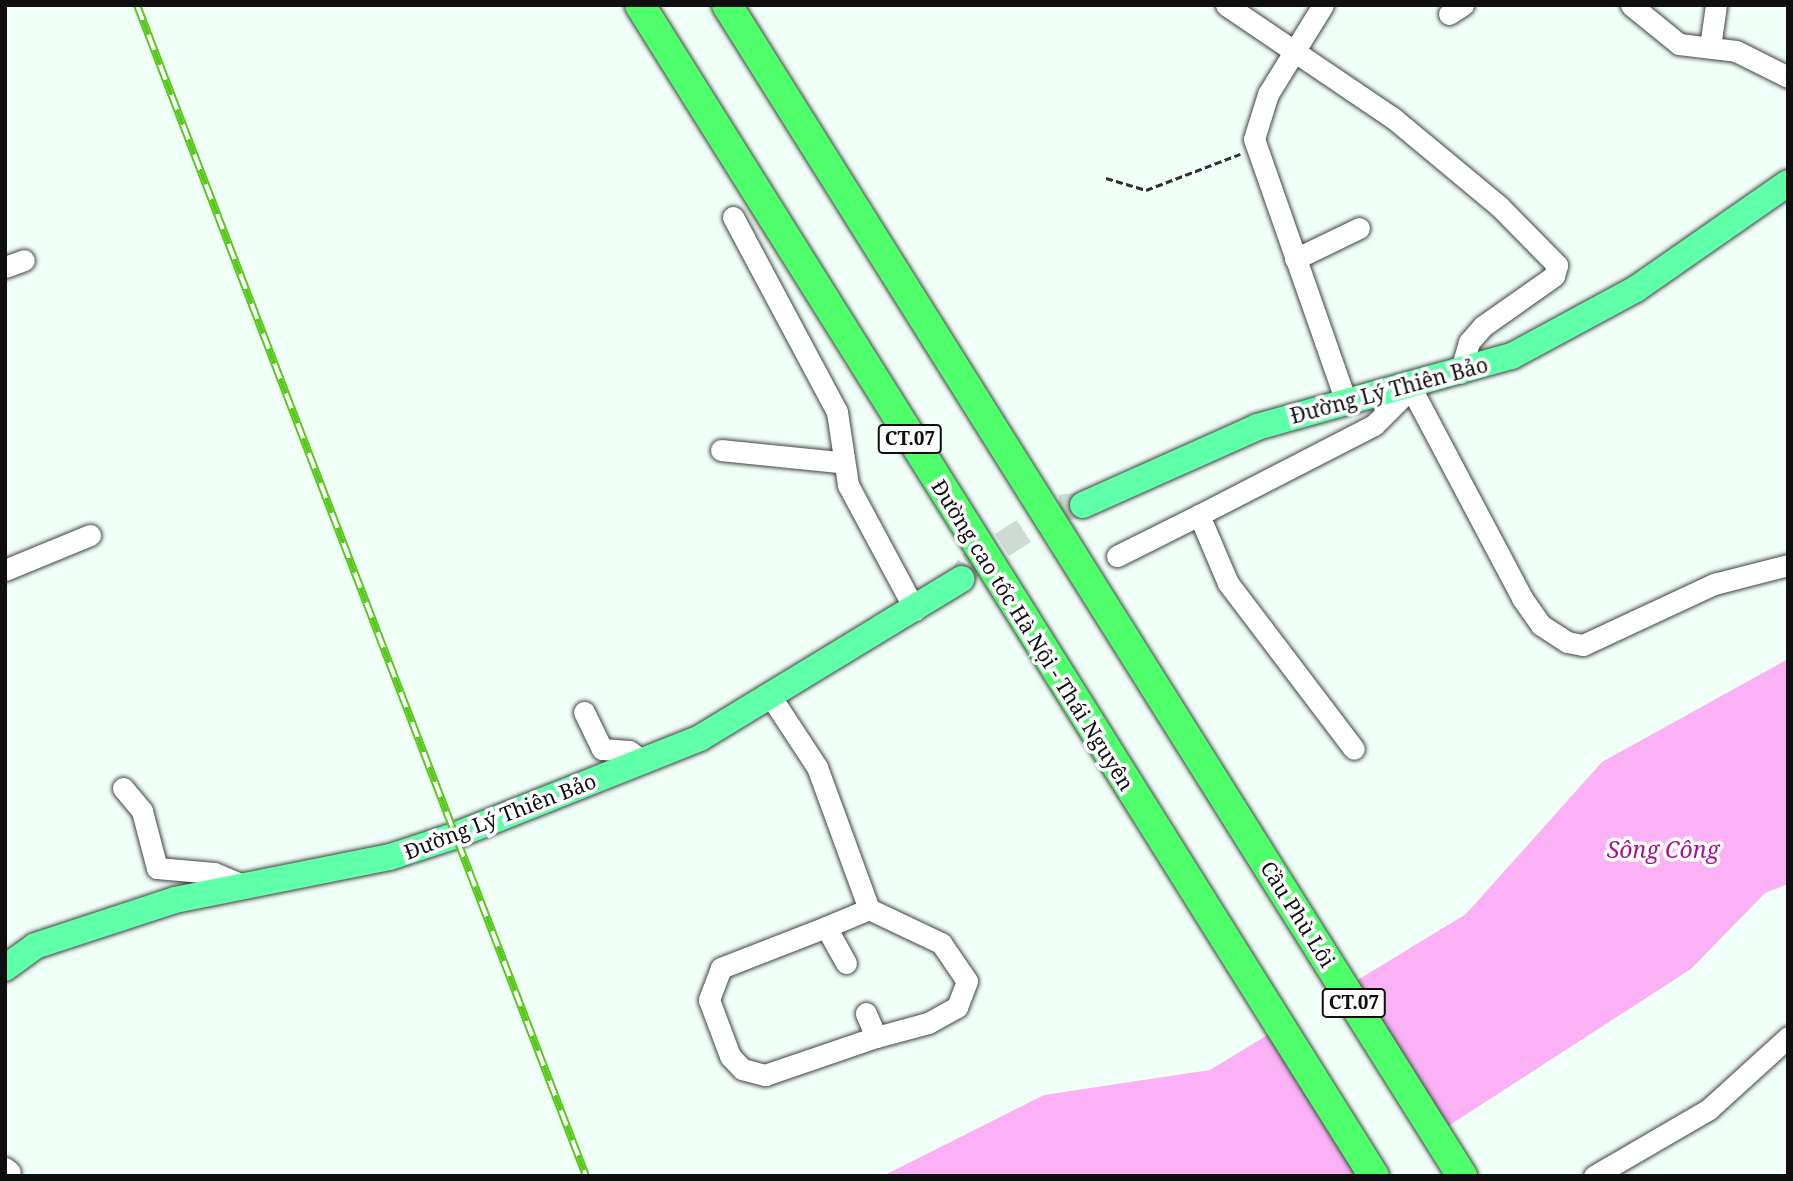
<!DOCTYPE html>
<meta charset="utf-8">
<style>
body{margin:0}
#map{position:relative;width:1793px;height:1181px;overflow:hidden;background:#f0fff8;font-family:"Noto Serif",serif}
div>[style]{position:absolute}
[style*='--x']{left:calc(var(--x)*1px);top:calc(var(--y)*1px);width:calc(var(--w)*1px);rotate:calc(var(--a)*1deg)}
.water>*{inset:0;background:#fab1f5}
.pier>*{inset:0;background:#f0fff8;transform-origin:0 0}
.major-tunnel>*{height:26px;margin-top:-13px;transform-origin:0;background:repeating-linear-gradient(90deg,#cedbd5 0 26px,transparent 0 39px)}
.path>*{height:2.5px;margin-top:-1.25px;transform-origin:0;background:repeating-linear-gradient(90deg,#313131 0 7px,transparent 0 10.5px)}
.roads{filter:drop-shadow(0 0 2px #424242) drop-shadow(0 0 2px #424242)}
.minor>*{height:21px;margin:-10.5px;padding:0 10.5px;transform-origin:10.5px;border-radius:10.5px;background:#fff}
.major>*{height:26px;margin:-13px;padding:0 13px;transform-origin:13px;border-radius:13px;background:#60ffa9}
.highway>*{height:30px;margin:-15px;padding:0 15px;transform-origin:15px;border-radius:15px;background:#4ffe6b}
.rail>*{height:8px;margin-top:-4px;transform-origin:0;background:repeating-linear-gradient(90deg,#fff 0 16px,#58c91c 0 32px);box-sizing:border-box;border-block:2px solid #58c91c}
span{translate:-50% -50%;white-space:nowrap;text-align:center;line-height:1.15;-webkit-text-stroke:7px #fff;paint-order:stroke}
.shield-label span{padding:2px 5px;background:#fff;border:2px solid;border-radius:5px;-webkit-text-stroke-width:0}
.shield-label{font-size:19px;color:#0f0f0f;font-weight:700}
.street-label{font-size:21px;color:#0f0f0f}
.water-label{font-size:23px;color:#aa0e95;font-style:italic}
.frame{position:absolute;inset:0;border:7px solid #0f0f0f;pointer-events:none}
</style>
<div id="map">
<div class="water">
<div style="clip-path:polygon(1788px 659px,1788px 884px,1765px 893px,1691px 969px,1371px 1176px,883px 1176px,1044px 1095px,1210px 1070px,1466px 914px,1602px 762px)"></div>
</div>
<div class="pier">
<div style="left:1342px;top:985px;width:180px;height:75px;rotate:58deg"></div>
</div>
<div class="major-tunnel">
<div style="--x:962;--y:579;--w:15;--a:-62"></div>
<div style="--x:969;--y:566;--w:108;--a:-32.5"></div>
<div style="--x:1060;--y:508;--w:23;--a:-7"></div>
</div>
<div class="path">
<div style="--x:1106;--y:178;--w:42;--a:16.7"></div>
<div style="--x:1146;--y:190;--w:101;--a:-21"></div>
</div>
<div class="roads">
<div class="minor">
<div style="--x:1226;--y:5;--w:202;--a:34.1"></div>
<div style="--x:1393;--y:118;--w:138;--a:39.7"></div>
<div style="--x:1499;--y:206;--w:83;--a:45.5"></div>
<div style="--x:1557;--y:265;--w:11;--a:105"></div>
<div style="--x:1554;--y:276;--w:87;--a:144.8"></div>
<div style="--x:1483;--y:326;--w:21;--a:131"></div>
<div style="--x:1469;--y:342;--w:32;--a:106"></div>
<div style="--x:1323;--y:5;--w:105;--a:121.7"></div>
<div style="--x:1268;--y:94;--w:47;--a:107.3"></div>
<div style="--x:1254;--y:139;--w:275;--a:70.7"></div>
<div style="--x:1631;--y:5;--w:62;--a:39.1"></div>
<div style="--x:1679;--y:44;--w:57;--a:7"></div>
<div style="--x:1736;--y:51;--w:58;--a:26.6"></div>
<div style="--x:1449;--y:14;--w:17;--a:-33"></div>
<div style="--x:1710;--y:47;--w:42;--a:-81.9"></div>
<div style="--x:733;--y:217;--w:221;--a:61.9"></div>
<div style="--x:837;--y:412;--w:74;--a:81.4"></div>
<div style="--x:848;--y:485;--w:142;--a:61.8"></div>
<div style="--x:1295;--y:259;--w:71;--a:-25.8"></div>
<div style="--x:5;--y:267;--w:20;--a:-20"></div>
<div style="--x:721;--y:450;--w:120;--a:5.8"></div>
<div style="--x:1199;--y:515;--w:197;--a:-27.2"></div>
<div style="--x:1374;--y:425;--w:52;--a:-45"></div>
<div style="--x:1411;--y:388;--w:238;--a:62.1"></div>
<div style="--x:1522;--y:598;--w:33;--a:55"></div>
<div style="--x:1541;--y:625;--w:31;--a:33"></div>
<div style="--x:1567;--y:642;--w:16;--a:11"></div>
<div style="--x:1583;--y:645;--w:145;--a:-25"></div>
<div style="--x:1714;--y:584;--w:76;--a:-14.4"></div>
<div style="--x:1117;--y:556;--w:92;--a:-26.6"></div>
<div style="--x:1199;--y:515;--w:74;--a:66.9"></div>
<div style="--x:1228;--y:583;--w:208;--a:52.8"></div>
<div style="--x:5;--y:570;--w:92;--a:-22.4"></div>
<div style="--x:771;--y:697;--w:84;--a:56.7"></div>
<div style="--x:817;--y:767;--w:151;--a:69.9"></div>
<div style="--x:869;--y:909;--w:80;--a:25.3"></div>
<div style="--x:941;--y:943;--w:46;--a:55.6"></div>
<div style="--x:967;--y:981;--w:28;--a:111"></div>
<div style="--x:957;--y:1007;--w:33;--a:151"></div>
<div style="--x:928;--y:1023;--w:54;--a:164.9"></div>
<div style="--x:876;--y:1037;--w:26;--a:-113"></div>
<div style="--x:584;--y:712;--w:41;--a:64.1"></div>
<div style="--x:602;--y:749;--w:27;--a:4"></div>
<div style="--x:629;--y:751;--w:17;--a:36"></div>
<div style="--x:123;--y:788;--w:30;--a:50"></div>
<div style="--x:142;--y:811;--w:59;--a:75.3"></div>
<div style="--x:157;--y:868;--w:57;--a:5"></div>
<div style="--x:214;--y:873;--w:34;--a:23"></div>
<div style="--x:826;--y:927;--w:113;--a:158.7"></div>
<div style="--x:721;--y:968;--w:34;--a:111"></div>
<div style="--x:709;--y:1000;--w:60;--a:69.4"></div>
<div style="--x:730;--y:1056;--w:18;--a:47"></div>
<div style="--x:742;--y:1069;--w:24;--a:15"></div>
<div style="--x:765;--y:1075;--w:117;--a:-18.9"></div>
<div style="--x:846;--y:963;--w:41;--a:-119.1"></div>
<div style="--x:826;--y:927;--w:47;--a:-22.7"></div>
<div style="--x:5;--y:1168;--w:6;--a:39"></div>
<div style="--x:1594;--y:1176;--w:133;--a:-30.2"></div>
<div style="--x:1709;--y:1109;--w:107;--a:-42.3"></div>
</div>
<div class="major">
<div style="--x:1083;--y:505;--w:191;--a:-24.1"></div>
<div style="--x:1257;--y:427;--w:265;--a:-15.6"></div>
<div style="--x:1512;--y:356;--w:141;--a:-28.4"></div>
<div style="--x:1636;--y:289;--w:185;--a:-34.9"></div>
<div style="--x:5;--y:968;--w:37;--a:-36"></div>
<div style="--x:35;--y:946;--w:147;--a:-18.2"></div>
<div style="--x:175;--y:900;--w:219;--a:-11.3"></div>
<div style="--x:390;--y:857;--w:67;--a:-18.2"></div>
<div style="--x:454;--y:836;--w:265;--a:-21.7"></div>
<div style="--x:700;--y:738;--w:306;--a:-31.3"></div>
</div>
<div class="highway">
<div style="--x:640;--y:5;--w:1382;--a:57.92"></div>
<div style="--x:727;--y:5;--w:1383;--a:57.88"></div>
</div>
</div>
<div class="rail">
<div style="--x:137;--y:5;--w:1254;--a:69.02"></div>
</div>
<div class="shield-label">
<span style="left:910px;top:439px">CT.07</span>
<span style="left:1354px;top:1003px">CT.07</span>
</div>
<div class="street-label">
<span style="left:1389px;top:390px;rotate:-15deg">Đường Lý Thiên Bảo</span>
<span style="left:1033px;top:635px;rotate:58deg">Đường cao tốc Hà Nội - Thái Nguyên</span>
<span style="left:500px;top:816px;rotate:-21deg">Đường Lý Thiên Bảo</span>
<span style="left:1298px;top:914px;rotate:58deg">Cầu Phù Lôi</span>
</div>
<div class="water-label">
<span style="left:1663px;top:849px">Sông Công</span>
</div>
<div class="frame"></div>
</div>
